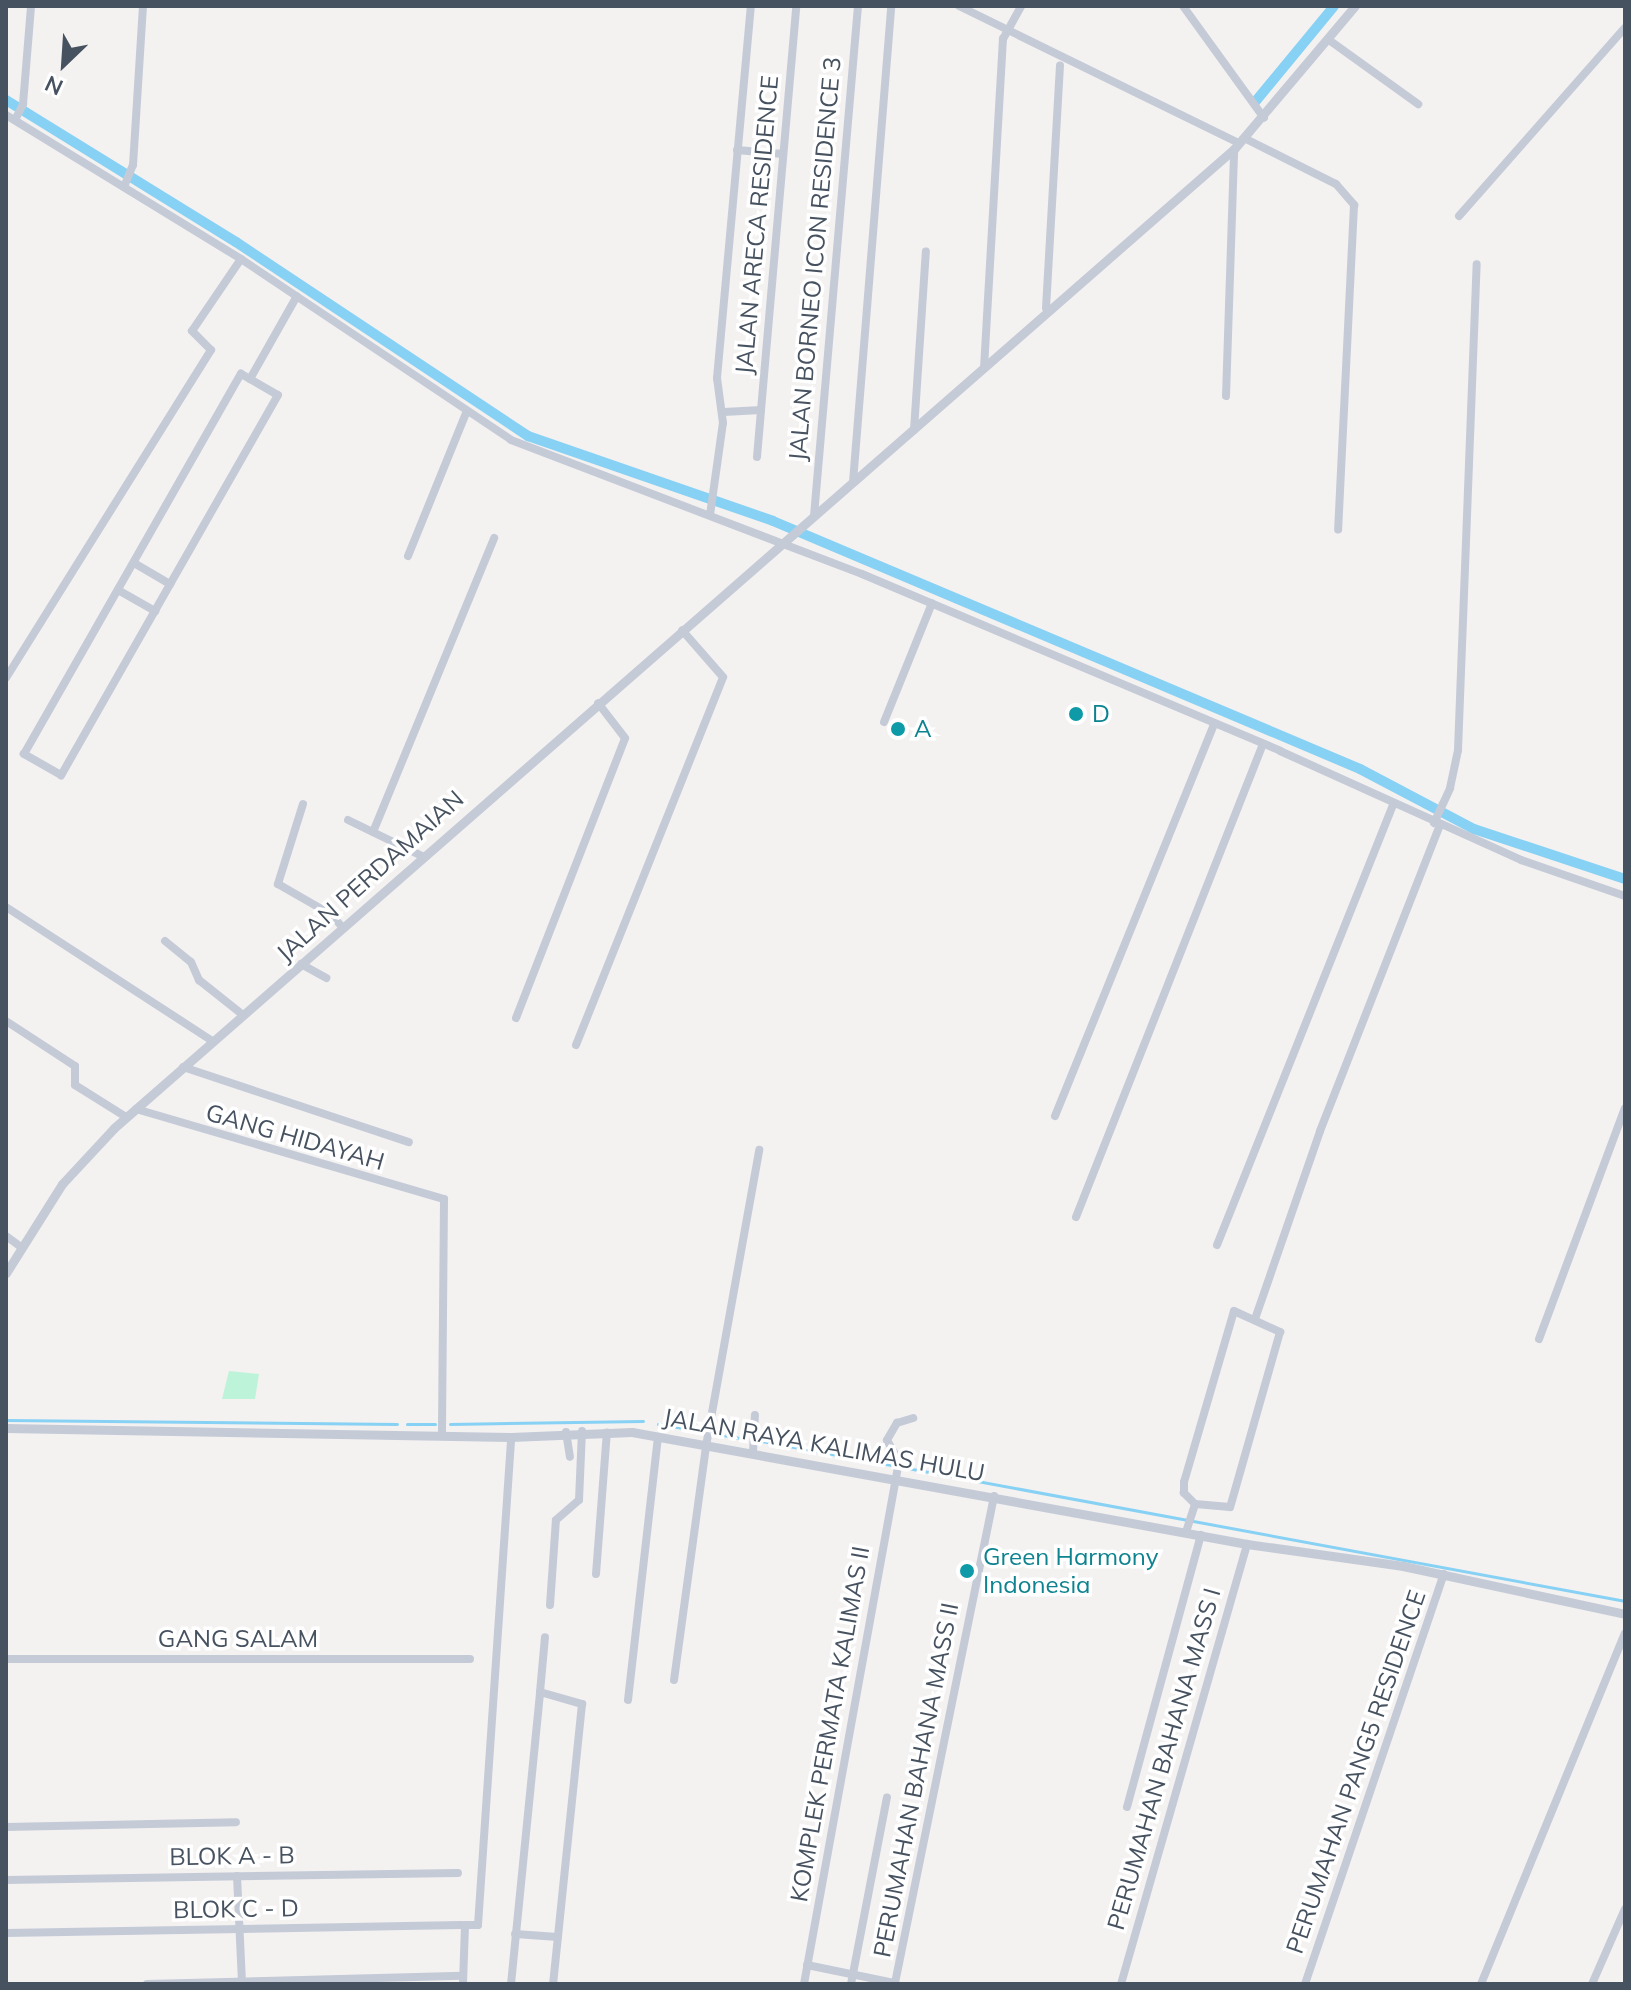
<!DOCTYPE html>
<style>
body{margin:0}
#map{position:relative;width:1631px;height:1990px;overflow:hidden;background:#f4f1f1;font-family:Mulish,sans-serif}
div>[style]{position:absolute}
[style*='--x']{left:calc(var(--x)*1px);top:calc(var(--y)*1px);width:calc(var(--w)*1px);rotate:calc(var(--a)*1deg)}
.green>*{inset:0;background:#bdf3d8}
.stream>*{height:3px;margin:-1.5px;padding:0 1.5px;transform-origin:1.5px;border-radius:1.5px;background:#87d1f4}
.canal>*{height:10px;margin:-5px;padding:0 5px;transform-origin:5px;border-radius:5px;background:#87d1f4}
.minor>*{height:8px;margin:-4px;padding:0 4px;transform-origin:4px;border-radius:4px;background:#c4cbd7}
.tertiary>*{height:9px;margin:-4.5px;padding:0 4.5px;transform-origin:4.5px;border-radius:4.5px;background:#c4cbd7}
.dots>*{width:22px;height:22px;translate:-50% -50%;box-sizing:border-box;border:4px solid #fff;border-radius:50%}
span{translate:-50% -50%;white-space:nowrap;text-align:center;line-height:1.15;-webkit-text-stroke:7px #fff;paint-order:stroke}
.street-label{font-size:24px;color:#475260}
.culture-label{font-size:24px;color:#0d838f}
.left{translate:0 -50%;text-align:left}
.frame{position:absolute;inset:0;border:8px solid #475260;pointer-events:none}
.north{position:absolute;left:24px;top:24px;width:80px;height:80px;-webkit-text-stroke:6px #fff;paint-order:stroke;rotate:205deg;font-size:22px;font-weight:700;line-height:32px;text-align:center;color:#475260}
.north::after{content:'';display:block;margin:auto;width:28px;height:36px;background:#475260;clip-path:polygon(50% 0,100% 100%,50% 72%,0 100%)}
</style>
<div id="map">
<div class="green">
<div style="clip-path:polygon(229px 1371px,259px 1374px,255px 1399px,222px 1399px)"></div>
</div>
<div class="stream">
<div style="--x:6;--y:1420;--w:391;--a:0.6"></div>
<div style="--x:407;--y:1424;--w:28;--a:0"></div>
<div style="--x:450;--y:1424;--w:193;--a:-0.9"></div>
<div style="--x:658;--y:1424;--w:45;--a:9"></div>
<div style="--x:717;--y:1434;--w:29;--a:10"></div>
<div style="--x:761;--y:1441;--w:879;--a:10.49"></div>
</div>
<div class="canal">
<div style="--x:6;--y:100;--w:270;--a:31.7"></div>
<div style="--x:236;--y:242;--w:351;--a:33.6"></div>
<div style="--x:528;--y:436;--w:259;--a:19.1"></div>
<div style="--x:773;--y:521;--w:637;--a:22.9"></div>
<div style="--x:1360;--y:769;--w:129;--a:27.8"></div>
<div style="--x:1474;--y:829;--w:159;--a:18.3"></div>
<div style="--x:1255;--y:102;--w:124;--a:-50.5"></div>
</div>
<div class="minor">
<div style="--x:959;--y:6;--w:312;--a:26.1"></div>
<div style="--x:1183;--y:6;--w:138;--a:54.1"></div>
<div style="--x:1329;--y:40;--w:110;--a:35.7"></div>
<div style="--x:6;--y:115;--w:276;--a:31.5"></div>
<div style="--x:241;--y:259;--w:325;--a:33.8"></div>
<div style="--x:511;--y:440;--w:376;--a:20.9"></div>
<div style="--x:862;--y:574;--w:454;--a:22.9"></div>
<div style="--x:1280;--y:751;--w:265;--a:24.3"></div>
<div style="--x:1521;--y:860;--w:110;--a:19.1"></div>
<div style="--x:15;--y:120;--w:18;--a:-63"></div>
<div style="--x:23;--y:104;--w:98;--a:-85.3"></div>
<div style="--x:1244;--y:138;--w:103;--a:26.6"></div>
<div style="--x:1336;--y:184;--w:28;--a:49"></div>
<div style="--x:1354;--y:205;--w:325;--a:92.8"></div>
<div style="--x:737;--y:150;--w:46;--a:5"></div>
<div style="--x:124;--y:187;--w:24;--a:-68"></div>
<div style="--x:133;--y:165;--w:159;--a:-86.4"></div>
<div style="--x:1459;--y:216;--w:251;--a:-48.6"></div>
<div style="--x:1046;--y:308;--w:243;--a:-86.7"></div>
<div style="--x:984;--y:368;--w:330;--a:-86.7"></div>
<div style="--x:1003;--y:39;--w:38;--a:-61"></div>
<div style="--x:250;--y:379;--w:32;--a:30"></div>
<div style="--x:278;--y:395;--w:438;--a:119.7"></div>
<div style="--x:61;--y:775;--w:43;--a:-150.4"></div>
<div style="--x:24;--y:754;--w:438;--a:-60.3"></div>
<div style="--x:241;--y:374;--w:10;--a:29"></div>
<div style="--x:250;--y:379;--w:95;--a:-60.5"></div>
<div style="--x:1226;--y:396;--w:247;--a:-88.1"></div>
<div style="--x:724;--y:412;--w:37;--a:-3"></div>
<div style="--x:761;--y:410;--w:406;--a:-85"></div>
<div style="--x:914;--y:430;--w:179;--a:-86.2"></div>
<div style="--x:757;--y:457;--w:47;--a:-85.1"></div>
<div style="--x:853;--y:482;--w:478;--a:-85.4"></div>
<div style="--x:710;--y:515;--w:93;--a:-82"></div>
<div style="--x:723;--y:423;--w:45;--a:-97.6"></div>
<div style="--x:717;--y:378;--w:374;--a:-84.8"></div>
<div style="--x:814;--y:516;--w:512;--a:-85.07"></div>
<div style="--x:408;--y:556;--w:154;--a:-67.9"></div>
<div style="--x:134;--y:563;--w:42;--a:30.3"></div>
<div style="--x:118;--y:590;--w:43;--a:29.6"></div>
<div style="--x:6;--y:678;--w:387;--a:-58"></div>
<div style="--x:211;--y:350;--w:27;--a:-135"></div>
<div style="--x:192;--y:331;--w:87;--a:-55.8"></div>
<div style="--x:884;--y:722;--w:128;--a:-68"></div>
<div style="--x:303;--y:804;--w:84;--a:107.4"></div>
<div style="--x:278;--y:884;--w:62;--a:29.9"></div>
<div style="--x:332;--y:915;--w:16;--a:50"></div>
<div style="--x:348;--y:820;--w:82;--a:25.9"></div>
<div style="--x:1434;--y:823;--w:38;--a:-65"></div>
<div style="--x:1450;--y:788;--w:39;--a:-78"></div>
<div style="--x:1458;--y:750;--w:486;--a:-87.8"></div>
<div style="--x:373;--y:832;--w:318;--a:-67.6"></div>
<div style="--x:6;--y:907;--w:246;--a:33"></div>
<div style="--x:165;--y:941;--w:33;--a:39"></div>
<div style="--x:191;--y:962;--w:20;--a:66"></div>
<div style="--x:199;--y:980;--w:56;--a:38.5"></div>
<div style="--x:301;--y:964;--w:29;--a:29"></div>
<div style="--x:516;--y:1018;--w:300;--a:-68.7"></div>
<div style="--x:625;--y:738;--w:44;--a:-127.6"></div>
<div style="--x:6;--y:1021;--w:82;--a:33.1"></div>
<div style="--x:75;--y:1066;--w:19;--a:90"></div>
<div style="--x:75;--y:1085;--w:60;--a:32.1"></div>
<div style="--x:576;--y:1045;--w:396;--a:-68.2"></div>
<div style="--x:723;--y:677;--w:62;--a:-131.1"></div>
<div style="--x:183;--y:1067;--w:238;--a:18.4"></div>
<div style="--x:136;--y:1109;--w:321;--a:16.3"></div>
<div style="--x:444;--y:1199;--w:236;--a:90.5"></div>
<div style="--x:1055;--y:1116;--w:423;--a:-67.9"></div>
<div style="--x:1076;--y:1217;--w:509;--a:-68.43"></div>
<div style="--x:6;--y:1236;--w:19;--a:36"></div>
<div style="--x:1217;--y:1245;--w:476;--a:-68.2"></div>
<div style="--x:1255;--y:1319;--w:199;--a:-70.9"></div>
<div style="--x:1320;--y:1131;--w:329;--a:-68.6"></div>
<div style="--x:1539;--y:1339;--w:246;--a:-69.6"></div>
<div style="--x:566;--y:1432;--w:25;--a:81"></div>
<div style="--x:753;--y:1452;--w:37;--a:-87"></div>
<div style="--x:1186;--y:1532;--w:29;--a:-72"></div>
<div style="--x:1195;--y:1504;--w:16;--a:-135"></div>
<div style="--x:1184;--y:1493;--w:11;--a:-90"></div>
<div style="--x:1184;--y:1482;--w:178;--a:-73.7"></div>
<div style="--x:1234;--y:1311;--w:51;--a:24.5"></div>
<div style="--x:1280;--y:1332;--w:182;--a:105.9"></div>
<div style="--x:1230;--y:1507;--w:35;--a:-175"></div>
<div style="--x:596;--y:1574;--w:142;--a:-85.6"></div>
<div style="--x:550;--y:1605;--w:85;--a:-86"></div>
<div style="--x:556;--y:1520;--w:30;--a:-41"></div>
<div style="--x:579;--y:1500;--w:69;--a:-87.5"></div>
<div style="--x:6;--y:1659;--w:464;--a:0"></div>
<div style="--x:674;--y:1680;--w:236;--a:-82.2"></div>
<div style="--x:706;--y:1446;--w:301;--a:-79.8"></div>
<div style="--x:540;--y:1692;--w:55;--a:-84.8"></div>
<div style="--x:628;--y:1700;--w:265;--a:-83.5"></div>
<div style="--x:1127;--y:1807;--w:282;--a:-74.8"></div>
<div style="--x:6;--y:1827;--w:230;--a:-1.2"></div>
<div style="--x:237;--y:1876;--w:106;--a:87.3"></div>
<div style="--x:6;--y:1880;--w:452;--a:-0.9"></div>
<div style="--x:465;--y:1925;--w:13;--a:0"></div>
<div style="--x:478;--y:1925;--w:489;--a:-86.1"></div>
<div style="--x:6;--y:1933;--w:455;--a:-1"></div>
<div style="--x:461;--y:1925;--w:4;--a:14"></div>
<div style="--x:465;--y:1926;--w:58;--a:92"></div>
<div style="--x:515;--y:1934;--w:43;--a:4"></div>
<div style="--x:807;--y:1965;--w:90;--a:11.6"></div>
<div style="--x:895;--y:1983;--w:497;--a:-78.5"></div>
<div style="--x:147;--y:1984;--w:316;--a:-1.5"></div>
<div style="--x:511;--y:1984;--w:293;--a:-84.3"></div>
<div style="--x:540;--y:1692;--w:44;--a:15.9"></div>
<div style="--x:582;--y:1704;--w:281;--a:95.9"></div>
<div style="--x:804;--y:1984;--w:532;--a:-79.7"></div>
<div style="--x:899;--y:1461;--w:24;--a:-120"></div>
<div style="--x:887;--y:1440;--w:20;--a:-60"></div>
<div style="--x:897;--y:1423;--w:17;--a:-17"></div>
<div style="--x:851;--y:1984;--w:190;--a:-79.1"></div>
<div style="--x:1121;--y:1984;--w:458;--a:-74"></div>
<div style="--x:1305;--y:1984;--w:433;--a:-71.3"></div>
<div style="--x:1481;--y:1984;--w:379;--a:-67.7"></div>
<div style="--x:1592;--y:1984;--w:82;--a:-66.3"></div>
</div>
<div class="tertiary">
<div style="--x:6;--y:1273;--w:105;--a:-57.8"></div>
<div style="--x:62;--y:1184;--w:76;--a:-47.1"></div>
<div style="--x:114;--y:1128;--w:1488;--a:-41.16"></div>
<div style="--x:1234;--y:149;--w:187;--a:-49.8"></div>
<div style="--x:6;--y:1428;--w:505;--a:1.02"></div>
<div style="--x:511;--y:1437;--w:121;--a:-2.4"></div>
<div style="--x:632;--y:1432;--w:625;--a:10.32"></div>
<div style="--x:1247;--y:1544;--w:158;--a:8"></div>
<div style="--x:1403;--y:1566;--w:227;--a:12.2"></div>
</div>
<div class="dots">
<div style="left:1076px;top:714px;background:#0f9aa8"></div>
<div style="left:898px;top:729px;background:#0f9aa8"></div>
<div style="left:967px;top:1571px;background:#0f9aa8"></div>
</div>
<div class="street-label">
<span style="left:757px;top:225px;rotate:-85deg">JALAN ARECA RESIDENCE</span>
<span style="left:815px;top:259px;rotate:-85deg">JALAN BORNEO ICON RESIDENCE 3</span>
<span style="left:370px;top:876px;rotate:-42deg">JALAN PERDAMAIAN</span>
<span style="left:295px;top:1137px;rotate:16deg">GANG HIDAYAH</span>
<span style="left:824px;top:1445px;rotate:10deg">JALAN RAYA KALIMAS HULU</span>
<span style="left:238px;top:1639px">GANG SALAM</span>
<span style="left:830px;top:1724px;rotate:-80deg">KOMPLEK PERMATA KALIMAS II</span>
<span style="left:1164px;top:1759px;rotate:-74deg">PERUMAHAN BAHANA MASS I</span>
<span style="left:1356px;top:1772px;rotate:-71deg">PERUMAHAN PANG5 RESIDENCE</span>
<span style="left:916px;top:1780px;rotate:-79deg">PERUMAHAN BAHANA MASS II</span>
<span style="left:232px;top:1856px;rotate:-1deg">BLOK A - B</span>
<span style="left:236px;top:1909px;rotate:-1deg">BLOK C - D</span>
</div>
<div class="culture-label">
<span class="left" style="left:1092px;top:714px">D</span>
<span class="left" style="left:914px;top:729px">A</span>
<span class="left" style="left:983px;top:1571px">Green Harmony<br>Indonesia</span>
</div>
<div class="frame"></div>
<div class="north">N</div>
</div>
